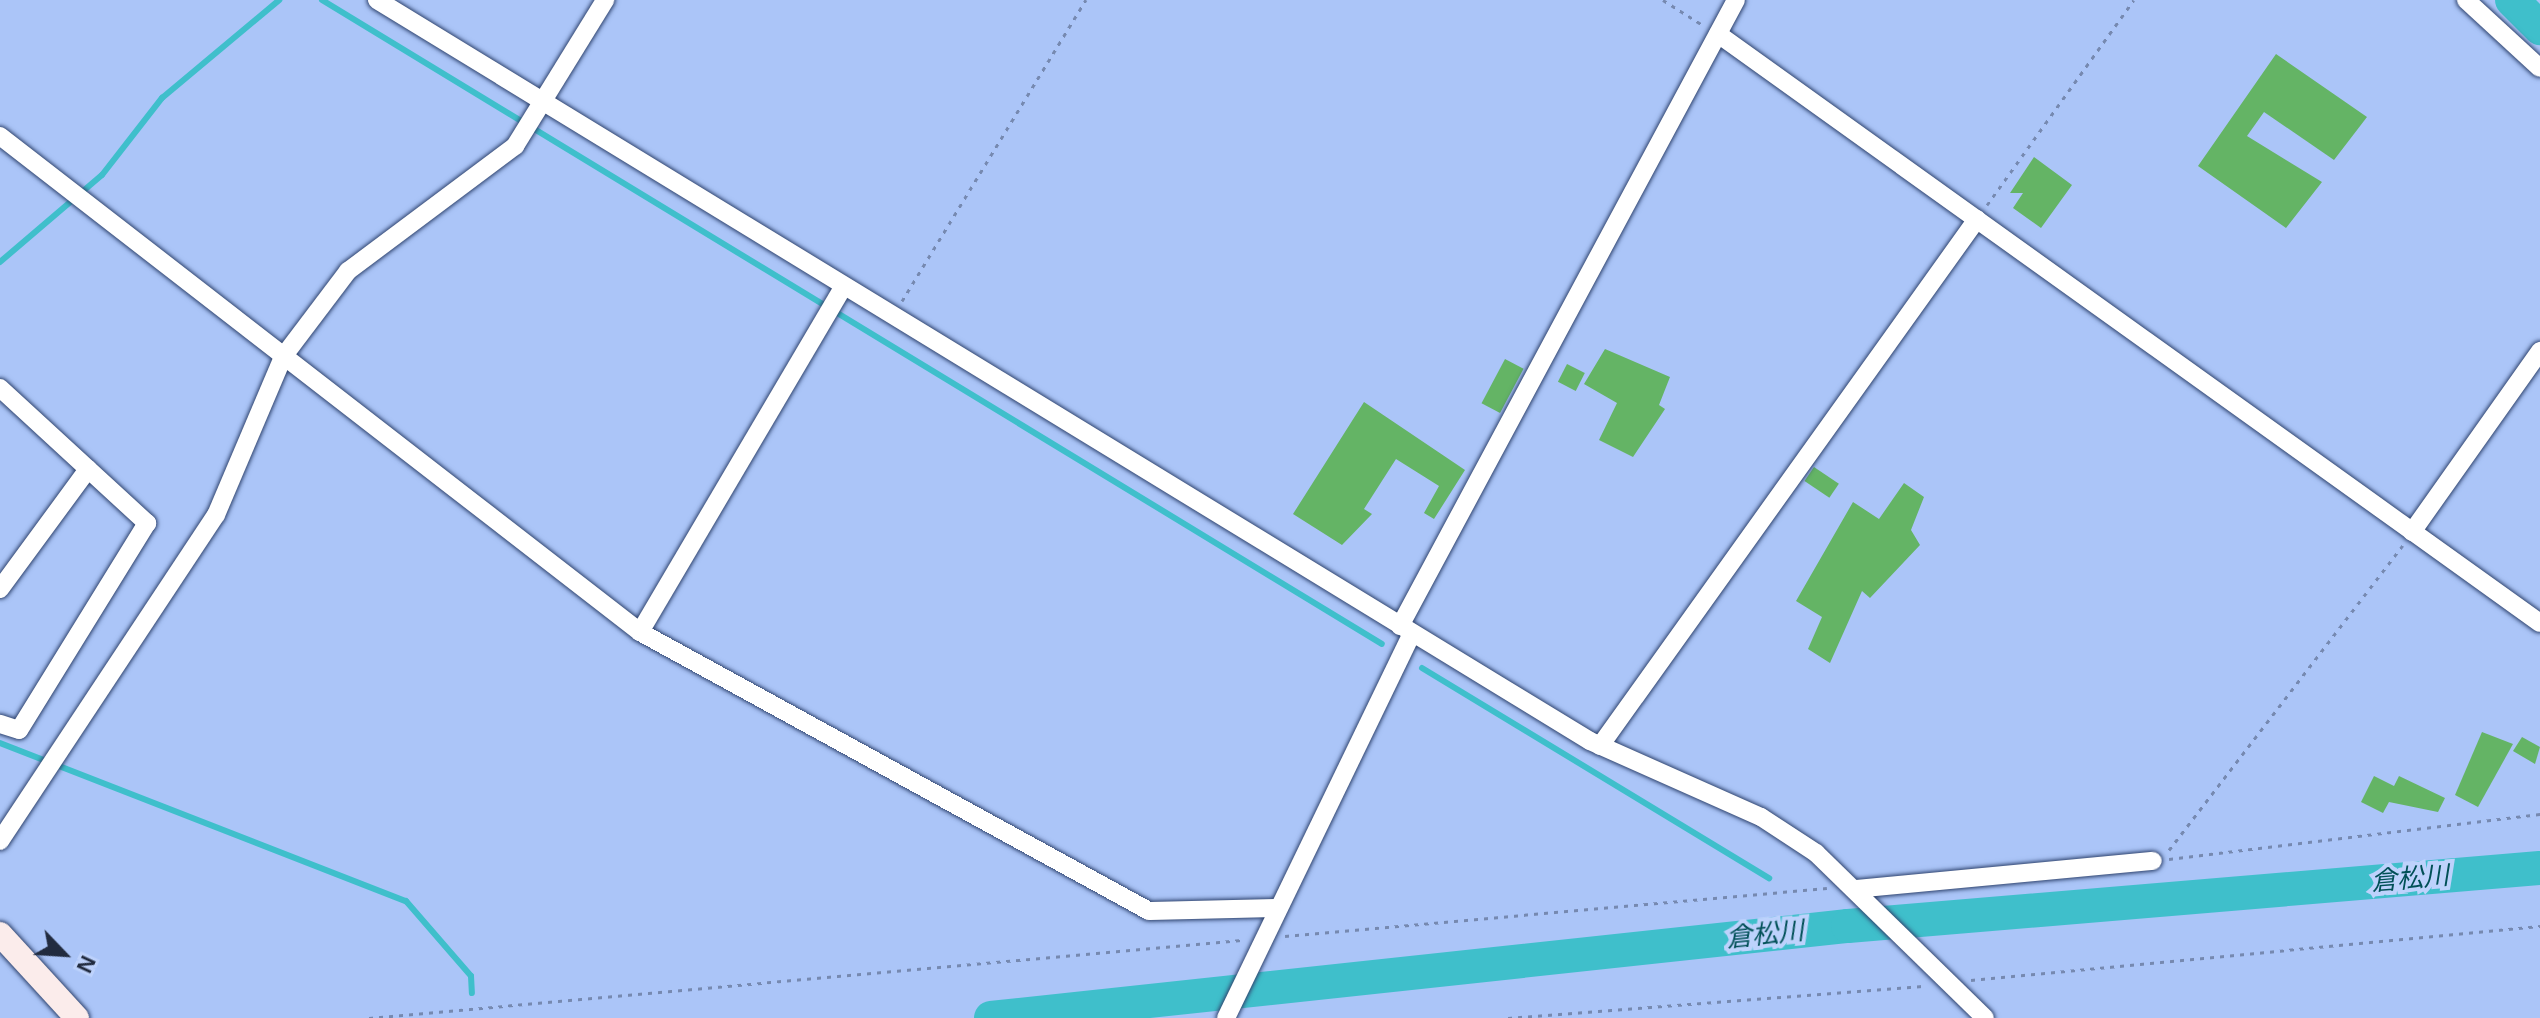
<!DOCTYPE html>
<meta charset="utf-8">
<style>
body{margin:0}
#map{position:relative;width:2540px;height:1018px;overflow:hidden;background:#abc5f8;font-family:Arial,"Noto Sans JP",sans-serif}
div>[style]{position:absolute}
[style*='--x']{left:calc(var(--x)*1px);top:calc(var(--y)*1px);width:calc(var(--w)*1px);rotate:calc(var(--a)*1deg)}
.stream>*{height:6px;margin:-3px;padding:0 3px;transform-origin:3px;border-radius:3px;background:#3fbfcb}
.river>*{height:34px;margin:-17px;padding:0 17px;transform-origin:17px;border-radius:17px;background:#3fbfcb}
.building>*{inset:0;background:#64b465;transform-origin:0 0}
.path>*{height:3px;margin-top:-1.5px;transform-origin:0;background:repeating-linear-gradient(90deg,#7689b0 0 4px,transparent 0 10px)}
.roads{filter:drop-shadow(0 0 2px #2f446f) drop-shadow(0 0 2px #2f446f)}
.street>*{height:18px;margin:-9px;padding:0 9px;transform-origin:9px;border-radius:9px;background:#fff}
.secondary>*{height:24px;margin:-12px;padding:0 12px;transform-origin:12px;border-radius:12px;background:#fbeceb}
span{translate:-50% -50%;white-space:nowrap;text-align:center;line-height:1.15;-webkit-text-stroke:8px #bdd2fc;paint-order:stroke}
.water-label{font-size:26px;color:#015057;font-style:italic}
.north{position:absolute;left:24px;top:914px;width:80px;height:80px;-webkit-text-stroke:6px #bdd2fc;paint-order:stroke;rotate:115deg;font-size:22px;font-weight:700;line-height:32px;text-align:center;color:#212b3f}
.north::after{content:'';display:block;margin:auto;width:28px;height:36px;background:#212b3f;clip-path:polygon(50% 0,100% 100%,50% 72%,0 100%)}
</style>
<div id="map">
<div class="stream">
<div style="--x:322;--y:0;--w:1240;--a:31.28"></div>
<div style="--x:0;--y:262;--w:134;--a:-40.5"></div>
<div style="--x:102;--y:175;--w:98;--a:-52.1"></div>
<div style="--x:162;--y:98;--w:153;--a:-39.9"></div>
<div style="--x:1422;--y:668;--w:406;--a:31.2"></div>
<div style="--x:0;--y:743;--w:436;--a:21.3"></div>
<div style="--x:406;--y:901;--w:99;--a:49.1"></div>
<div style="--x:471;--y:976;--w:17;--a:87"></div>
</div>
<div class="river">
<div style="--x:2512;--y:0;--w:40;--a:45"></div>
<div style="--x:991;--y:1018;--w:862;--a:-6.13"></div>
<div style="--x:1848;--y:926;--w:694;--a:-4.79"></div>
</div>
<div class="building">
<div style="clip-path:polygon(2276px 54px,2367px 117px,2334px 160px,2264px 112px,2247px 136px,2322px 182px,2286px 228px,2198px 166px)"></div>
<div style="clip-path:polygon(2034px 157px,2072px 185px,2041px 228px,2013px 208px,2023px 193px,2010px 193px)"></div>
<div style="clip-path:polygon(1605px 349px,1670px 377px,1659px 405px,1665px 409px,1633px 457px,1599px 440px,1617px 403px,1584px 384px)"></div>
<div style="left:1505px;top:359px;width:21px;height:50px;rotate:28deg"></div>
<div style="left:1567px;top:364px;width:20px;height:20px;rotate:27deg"></div>
<div style="clip-path:polygon(1364px 402px,1465px 470px,1434px 519px,1424px 513px,1439px 486px,1396px 459px,1364px 509px,1372px 514px,1342px 545px,1293px 514px)"></div>
<div style="left:1814px;top:467px;width:30px;height:17px;rotate:34deg"></div>
<div style="clip-path:polygon(1904px 483px,1924px 497px,1911px 530px,1920px 545px,1870px 598px,1862px 591px,1830px 663px,1808px 649px,1822px 617px,1796px 601px,1853px 502px,1879px 519px)"></div>
<div style="clip-path:polygon(2482px 732px,2513px 744px,2478px 807px,2455px 795px)"></div>
<div style="clip-path:polygon(2522px 737px,2540px 747px,2535px 764px,2513px 751px)"></div>
<div style="clip-path:polygon(2374px 776px,2394px 786px,2399px 776px,2445px 798px,2438px 812px,2389px 802px,2383px 813px,2361px 802px)"></div>
</div>
<div class="path">
<div style="--x:1663;--y:0;--w:45;--a:32.3"></div>
<div style="--x:1987;--y:205;--w:252;--a:-54.4"></div>
<div style="--x:902;--y:301;--w:353;--a:-58.6"></div>
<div style="--x:2169;--y:850;--w:384;--a:-52.5"></div>
<div style="--x:2169;--y:859;--w:374;--a:-6.9"></div>
<div style="--x:1285;--y:936;--w:544;--a:-5.06"></div>
<div style="--x:1971;--y:980;--w:572;--a:-5.42"></div>
<div style="--x:369;--y:1018;--w:876;--a:-5.11"></div>
<div style="--x:1508;--y:1018;--w:416;--a:-4.4"></div>
</div>
<div class="roads">
<div class="street">
<div style="--x:377;--y:0;--w:1421;--a:31.42"></div>
<div style="--x:1590;--y:741;--w:187;--a:24"></div>
<div style="--x:1761;--y:817;--w:66;--a:33.2"></div>
<div style="--x:1816;--y:853;--w:236;--a:44.3"></div>
<div style="--x:2466;--y:0;--w:100;--a:42.6"></div>
<div style="--x:1718;--y:34;--w:1011;--a:35.62"></div>
<div style="--x:0;--y:136;--w:810;--a:37.78"></div>
<div style="--x:640;--y:632;--w:580;--a:28.73"></div>
<div style="--x:1149;--y:911;--w:127;--a:-1.4"></div>
<div style="--x:0;--y:388;--w:200;--a:42.6"></div>
<div style="--x:147;--y:523;--w:243;--a:121.7"></div>
<div style="--x:19;--y:730;--w:20;--a:-162"></div>
<div style="--x:2412;--y:532;--w:222;--a:-54.7"></div>
<div style="--x:0;--y:589;--w:149;--a:-53.7"></div>
<div style="--x:1400;--y:626;--w:710;--a:-61.78"></div>
<div style="--x:640;--y:632;--w:399;--a:-59.5"></div>
<div style="--x:1600;--y:746;--w:648;--a:-54.42"></div>
<div style="--x:0;--y:841;--w:391;--a:-56.5"></div>
<div style="--x:216;--y:515;--w:172;--a:-67"></div>
<div style="--x:283;--y:357;--w:108;--a:-52.9"></div>
<div style="--x:348;--y:271;--w:209;--a:-36.8"></div>
<div style="--x:515;--y:146;--w:172;--a:-58.3"></div>
<div style="--x:1855;--y:889;--w:299;--a:-5.4"></div>
<div style="--x:1226;--y:1018;--w:427;--a:-64.2"></div>
</div>
<div class="secondary">
<div style="--x:0;--y:934;--w:114;--a:47.5"></div>
</div>
</div>
<div class="water-label">
<span style="left:2410px;top:879px;rotate:-5deg">倉松川</span>
<span style="left:1765px;top:935px;rotate:-6deg">倉松川</span>
</div>
<div class="north">N</div>
</div>
